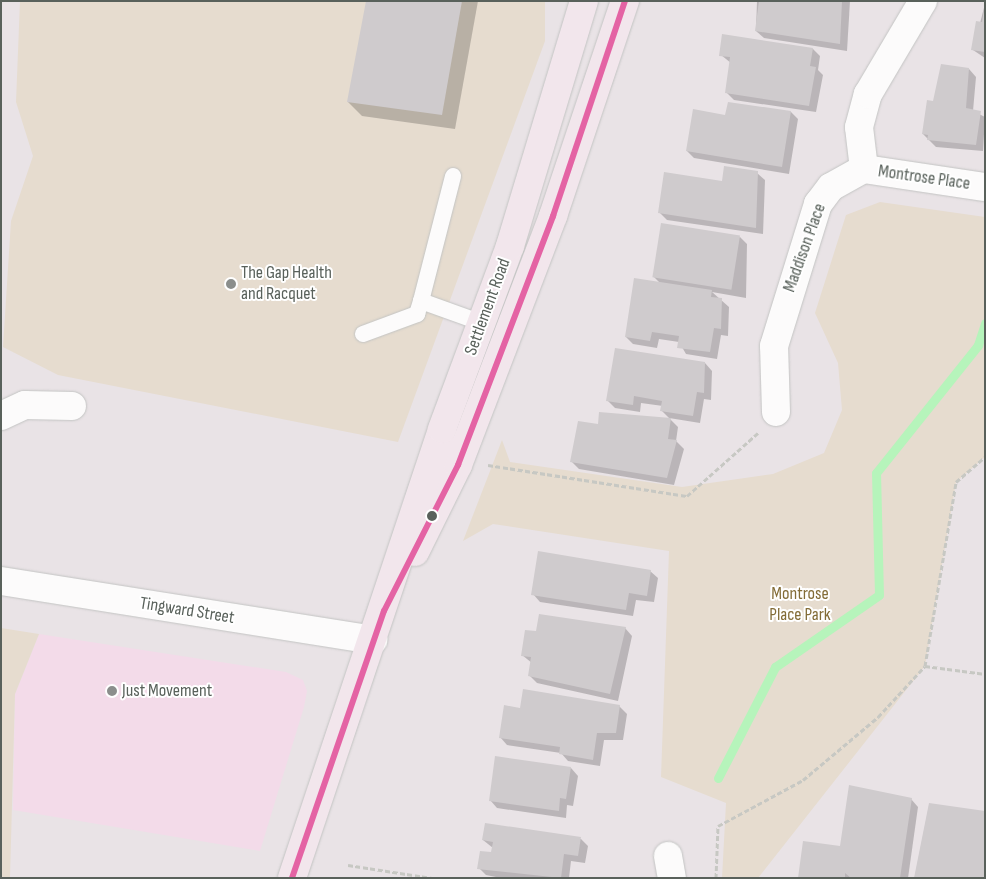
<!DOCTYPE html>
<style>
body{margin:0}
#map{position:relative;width:986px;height:879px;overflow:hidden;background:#e9e3e6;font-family:"Sofia Sans Condensed",sans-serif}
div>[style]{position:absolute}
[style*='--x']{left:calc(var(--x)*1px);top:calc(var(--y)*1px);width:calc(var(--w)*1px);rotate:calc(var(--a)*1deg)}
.commercial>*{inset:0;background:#f3dbe9}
.green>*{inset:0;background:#e6dccf}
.shadow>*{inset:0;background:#0003}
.stream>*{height:9px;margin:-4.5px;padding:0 4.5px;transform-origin:4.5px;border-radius:4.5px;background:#b6f4bb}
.building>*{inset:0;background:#cfcbcd;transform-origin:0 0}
.path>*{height:3px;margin-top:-1.5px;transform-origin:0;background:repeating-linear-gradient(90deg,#c7c8c3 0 5px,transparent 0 7.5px)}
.roads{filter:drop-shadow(0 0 1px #c3c4c3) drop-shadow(0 0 1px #c3c4c3)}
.service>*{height:16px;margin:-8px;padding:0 8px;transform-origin:8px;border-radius:8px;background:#fcfbfb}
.minor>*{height:28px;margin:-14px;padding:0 14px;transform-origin:14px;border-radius:14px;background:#fcfbfb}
.primary>*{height:28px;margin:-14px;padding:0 14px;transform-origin:14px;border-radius:14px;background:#f2e6ec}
.bus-1>*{height:6px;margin:-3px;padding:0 3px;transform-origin:3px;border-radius:3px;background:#e463a4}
.dots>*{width:14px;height:14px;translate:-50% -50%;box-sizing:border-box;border:2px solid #fff;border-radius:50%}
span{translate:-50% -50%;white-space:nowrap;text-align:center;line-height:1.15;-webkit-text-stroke:4px #fff;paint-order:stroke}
.street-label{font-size:18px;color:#59615b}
.poi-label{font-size:18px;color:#59615b}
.left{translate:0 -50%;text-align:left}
.park-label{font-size:18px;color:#836c37}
.frame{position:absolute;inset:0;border:2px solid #59615b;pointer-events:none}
</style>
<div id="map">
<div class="commercial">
<div style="clip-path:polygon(39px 634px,286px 672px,303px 680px,307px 691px,304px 707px,260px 851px,13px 810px,15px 694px)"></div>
</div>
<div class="green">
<div style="clip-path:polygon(20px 1px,545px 1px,545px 41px,398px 442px,58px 375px,3px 347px,11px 221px,33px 156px,16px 102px)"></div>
<div style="clip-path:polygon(880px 202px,985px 217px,985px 457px,956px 482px,925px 666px,758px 878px,722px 878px,726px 803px,661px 777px,669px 551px,493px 524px,463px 541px,502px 440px,510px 462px,682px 487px,773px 474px,824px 453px,842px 410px,838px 363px,815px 313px,846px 215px)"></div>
<div style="clip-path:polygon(1px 628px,39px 634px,15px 694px,10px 878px,1px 878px)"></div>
</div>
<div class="shadow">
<div style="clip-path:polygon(367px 1px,478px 1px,455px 129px,362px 116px,348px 102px)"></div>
<div style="clip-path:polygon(757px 1px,850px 1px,847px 51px,764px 38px,756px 31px)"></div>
<div style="clip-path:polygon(985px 4px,985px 58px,973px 50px)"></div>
<div style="clip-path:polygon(813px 49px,820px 56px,818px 70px,823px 75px,816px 112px,734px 100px,726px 92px,731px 63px,721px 55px)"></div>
<div style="clip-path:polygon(969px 69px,976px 77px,973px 111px,985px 117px,983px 151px,936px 147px,923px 134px,933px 102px)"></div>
<div style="clip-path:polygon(729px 103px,791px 112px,798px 119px,789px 174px,694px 158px,687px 151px,726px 116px)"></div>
<div style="clip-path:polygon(757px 173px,765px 180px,763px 234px,667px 220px,659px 212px,723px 183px)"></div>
<div style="clip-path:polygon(740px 237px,747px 244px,746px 298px,712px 292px,729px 307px,728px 336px,721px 335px,717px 359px,686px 354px,679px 342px,659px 339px,657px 348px,633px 344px,626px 337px,661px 284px,654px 277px)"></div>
<div style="clip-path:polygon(705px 363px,712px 371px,711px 400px,704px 399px,700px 423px,669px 418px,678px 427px,676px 441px,684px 449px,674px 485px,579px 469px,572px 462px,599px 425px,670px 419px,662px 411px,663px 406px,641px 403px,640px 412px,615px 408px,607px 400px)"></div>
<div style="clip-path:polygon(650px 571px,658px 578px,654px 602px,636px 600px,633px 616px,540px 602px,533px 594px)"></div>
<div style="clip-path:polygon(625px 628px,632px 636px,618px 701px,537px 683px,529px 675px,532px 663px,522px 655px)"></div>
<div style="clip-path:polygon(619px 706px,627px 714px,623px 740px,604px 740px,600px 766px,568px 761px,561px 753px,507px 745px,500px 737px,521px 709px)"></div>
<div style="clip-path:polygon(571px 768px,578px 776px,573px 806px,567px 805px,566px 818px,497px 808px,490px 800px)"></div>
<div style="clip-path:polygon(911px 799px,918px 807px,908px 878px,799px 878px)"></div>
<div style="clip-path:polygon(581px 839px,588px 846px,585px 863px,571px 861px,569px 878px,501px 878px,486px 875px,479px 868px,492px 853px,493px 848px,483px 840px)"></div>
</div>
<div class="stream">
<div style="--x:718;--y:778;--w:125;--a:-62.8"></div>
<div style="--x:775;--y:667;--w:126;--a:-34.7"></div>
<div style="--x:879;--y:595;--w:122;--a:-91.4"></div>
<div style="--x:876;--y:473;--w:164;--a:-51.4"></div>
<div style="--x:978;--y:345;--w:23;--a:-72"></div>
</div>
<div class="building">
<div style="clip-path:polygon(366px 1px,462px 1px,442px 115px,347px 102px)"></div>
<div style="clip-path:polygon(759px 1px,842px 1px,840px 44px,755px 31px)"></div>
<div style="clip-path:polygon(984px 9px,985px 9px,985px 52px,971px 50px,976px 21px,982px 22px)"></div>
<div style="clip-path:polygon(722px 34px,813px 48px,810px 66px,816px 67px,809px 106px,725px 93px,730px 57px,719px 56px)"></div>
<div style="clip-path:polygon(941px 64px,969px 68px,966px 108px,981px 111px,976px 145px,927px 140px,928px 135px,922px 134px,927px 100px,933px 101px)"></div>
<div style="clip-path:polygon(728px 102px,791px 111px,782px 167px,686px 151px,693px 109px,725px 115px)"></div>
<div style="clip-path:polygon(724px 166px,758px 171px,756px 228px,658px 213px,664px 172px,722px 181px)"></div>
<div style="left:661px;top:223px;width:80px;height:55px;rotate:9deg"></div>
<div style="clip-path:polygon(634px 278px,712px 290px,711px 297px,722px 298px,721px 329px,714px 328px,710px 352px,677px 348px,679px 336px,652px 332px,650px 341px,625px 337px)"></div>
<div style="clip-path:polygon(615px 348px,705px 362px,704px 393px,697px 392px,693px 416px,660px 411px,662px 401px,634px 396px,633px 405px,606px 401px)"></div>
<div style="clip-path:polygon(599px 412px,671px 418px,668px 439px,677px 440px,667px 478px,570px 462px,578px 421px,598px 424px)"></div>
<div style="clip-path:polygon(538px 551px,651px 570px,647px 596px,629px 593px,626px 610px,531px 595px)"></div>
<div style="clip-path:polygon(539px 614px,626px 627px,610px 694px,528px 676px,531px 657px,521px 656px,525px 630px,536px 631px)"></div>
<div style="clip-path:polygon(523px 689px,620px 705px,616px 733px,597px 733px,593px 760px,559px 754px,560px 747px,499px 738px,504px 705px,520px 708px)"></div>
<div style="clip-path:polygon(495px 756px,571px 767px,566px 799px,560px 798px,559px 811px,489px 801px)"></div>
<div style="clip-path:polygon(849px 785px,912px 798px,900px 878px,851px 878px,845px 873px,845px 878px,798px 878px,803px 841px,840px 846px)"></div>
<div style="clip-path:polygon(929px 803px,985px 811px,985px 878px,914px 878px)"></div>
<div style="clip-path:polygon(485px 823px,581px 837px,578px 856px,564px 854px,561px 878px,477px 869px,480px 851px,491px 852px,493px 842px,482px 840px)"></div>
</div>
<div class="path">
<div style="--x:488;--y:465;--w:201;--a:8.9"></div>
<div style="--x:687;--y:496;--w:95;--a:-41.6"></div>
<div style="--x:925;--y:666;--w:61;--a:7.6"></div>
<div style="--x:348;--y:865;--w:85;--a:8.8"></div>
<div style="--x:716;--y:878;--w:52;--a:-87.8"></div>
<div style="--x:718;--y:826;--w:97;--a:-28.4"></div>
<div style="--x:803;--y:780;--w:98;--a:-40"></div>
<div style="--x:878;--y:717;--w:69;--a:-47.3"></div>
<div style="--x:925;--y:666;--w:187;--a:-80.4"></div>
<div style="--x:956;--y:482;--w:38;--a:-41"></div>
</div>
<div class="roads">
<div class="service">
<div style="--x:421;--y:301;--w:129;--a:-75.6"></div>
<div style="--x:363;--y:334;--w:58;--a:-20.3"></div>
<div style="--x:417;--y:314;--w:14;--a:-73"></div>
<div style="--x:421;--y:301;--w:65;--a:19.8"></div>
</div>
<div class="minor">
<div style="--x:864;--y:169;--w:122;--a:8.5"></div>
<div style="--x:776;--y:412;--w:66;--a:-91.7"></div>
<div style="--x:774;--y:346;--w:149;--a:-72.8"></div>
<div style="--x:818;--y:204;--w:21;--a:-53"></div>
<div style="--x:831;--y:187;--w:38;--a:-29"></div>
<div style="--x:864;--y:169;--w:42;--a:-96.8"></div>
<div style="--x:859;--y:127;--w:34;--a:-75"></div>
<div style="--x:868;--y:94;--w:108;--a:-59.4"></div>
<div style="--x:1;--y:416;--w:26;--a:-25"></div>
<div style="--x:25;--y:405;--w:47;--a:1.2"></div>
<div style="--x:1;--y:581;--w:377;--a:9"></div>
<div style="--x:668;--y:856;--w:22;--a:80"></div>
</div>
<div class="primary">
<div style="--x:415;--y:552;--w:97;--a:-63.7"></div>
<div style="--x:458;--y:465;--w:267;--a:-69.1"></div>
<div style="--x:553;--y:216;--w:227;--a:-71.5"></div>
<div style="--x:292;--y:878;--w:473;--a:-71.5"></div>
<div style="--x:442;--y:429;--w:195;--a:-69.6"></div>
<div style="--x:510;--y:246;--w:256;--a:-73.2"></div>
</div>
</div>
<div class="bus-1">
<div style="--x:292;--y:878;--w:282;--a:-71"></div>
<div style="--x:384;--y:611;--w:164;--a:-63.1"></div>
<div style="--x:458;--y:465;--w:267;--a:-69.1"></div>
<div style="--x:553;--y:216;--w:227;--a:-71.5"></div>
</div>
<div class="dots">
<div style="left:231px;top:284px;background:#8b8e8c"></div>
<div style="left:432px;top:516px;background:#59615b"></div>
<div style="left:112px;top:691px;background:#8b8e8c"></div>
</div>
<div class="street-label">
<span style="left:924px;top:178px;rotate:8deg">Montrose Place</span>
<span style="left:805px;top:248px;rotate:-70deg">Maddison Place</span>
<span style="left:488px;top:307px;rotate:-70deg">Settlement Road</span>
<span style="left:187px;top:611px;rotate:9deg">Tingward Street</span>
</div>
<div class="poi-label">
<span class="left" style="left:241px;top:284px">The Gap Health<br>and Racquet</span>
<span class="left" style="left:122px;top:691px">Just Movement</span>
</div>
<div class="park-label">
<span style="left:800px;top:605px">Montrose<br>Place Park</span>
</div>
<div class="frame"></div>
</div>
